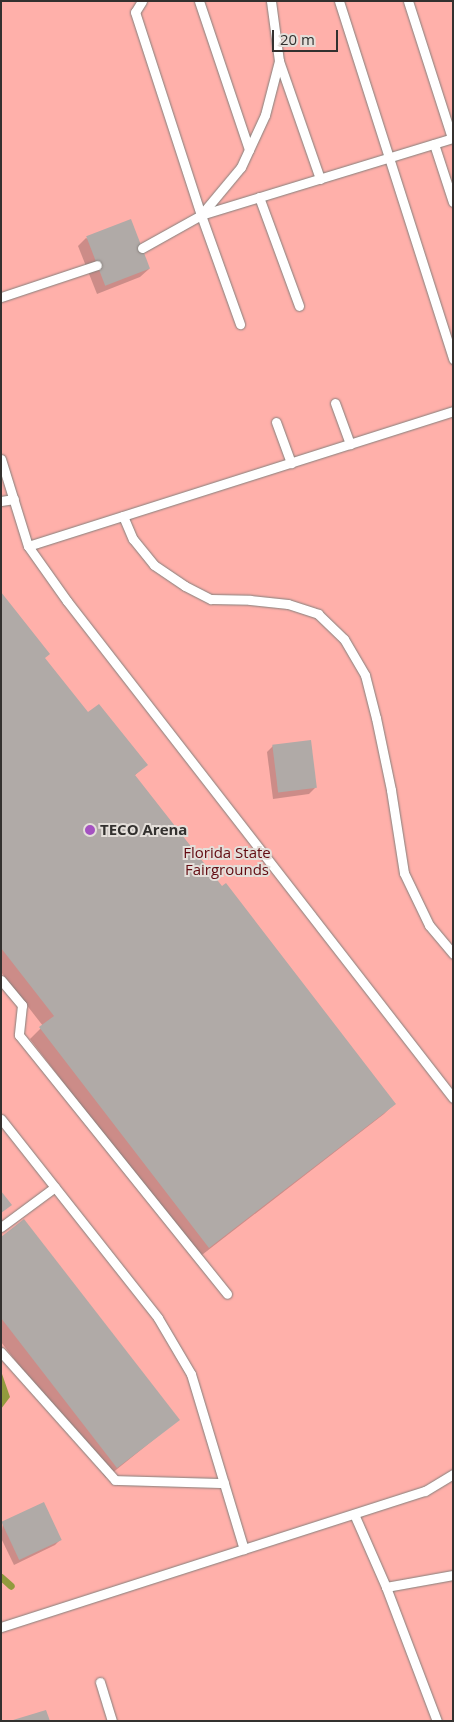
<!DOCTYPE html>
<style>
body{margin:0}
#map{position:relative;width:454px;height:1722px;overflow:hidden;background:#e4dfda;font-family:"Open Sans",sans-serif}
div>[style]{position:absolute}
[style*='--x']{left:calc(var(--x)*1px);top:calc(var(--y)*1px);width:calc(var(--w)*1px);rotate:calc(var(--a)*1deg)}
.green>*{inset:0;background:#ffb0aa;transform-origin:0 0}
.water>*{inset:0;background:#929b3e}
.shadow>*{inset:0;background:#0003}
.stream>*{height:7px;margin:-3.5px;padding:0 3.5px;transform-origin:3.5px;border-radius:3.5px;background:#929b3e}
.building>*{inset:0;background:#b0aaa7;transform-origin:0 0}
.roads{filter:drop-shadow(0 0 1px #847f7b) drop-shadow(0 0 1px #847f7b)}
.lane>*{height:9px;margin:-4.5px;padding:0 4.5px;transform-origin:4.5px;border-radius:4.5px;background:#fff}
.dots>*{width:14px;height:14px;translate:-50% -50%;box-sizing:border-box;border:2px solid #e4dfda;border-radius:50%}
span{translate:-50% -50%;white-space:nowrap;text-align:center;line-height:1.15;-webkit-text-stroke:4px #e4dfda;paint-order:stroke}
.poi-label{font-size:15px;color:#33312f;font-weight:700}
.left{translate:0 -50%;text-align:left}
.park-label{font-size:15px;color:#620b11}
.frame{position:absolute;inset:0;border:2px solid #33312f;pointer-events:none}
.scale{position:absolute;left:272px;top:30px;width:66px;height:22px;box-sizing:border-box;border:2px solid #33312f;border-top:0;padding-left:6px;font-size:15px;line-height:18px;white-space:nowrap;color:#33312f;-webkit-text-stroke:4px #e4dfda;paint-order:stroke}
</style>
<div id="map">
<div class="green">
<div style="left:1px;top:1px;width:452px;height:1720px"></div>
</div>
<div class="water">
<div style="clip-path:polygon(1px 1371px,10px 1397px,1px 1409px)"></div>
</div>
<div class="shadow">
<div style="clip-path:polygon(86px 238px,149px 269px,140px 277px,97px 294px,78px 246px)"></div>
<div style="clip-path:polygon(1px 594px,44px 659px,88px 714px,146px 765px,134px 776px,394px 1104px,384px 1114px,198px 1258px,30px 1039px,43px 1026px,1px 972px)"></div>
<div style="clip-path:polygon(273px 746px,315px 788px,309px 794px,273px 799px,267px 752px)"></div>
<div style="clip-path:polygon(1px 1238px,178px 1420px,106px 1478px,1px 1342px)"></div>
<div style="clip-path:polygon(3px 1523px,61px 1539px,55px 1545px,14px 1565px,1px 1538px)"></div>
</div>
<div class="stream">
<div style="--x:1;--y:1577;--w:13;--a:42"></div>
</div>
<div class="building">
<div style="left:131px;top:219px;width:53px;height:48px;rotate:69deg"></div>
<div style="clip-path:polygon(1px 592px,50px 654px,45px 658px,88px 712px,99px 704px,148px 765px,135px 775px,222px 886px,226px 883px,396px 1104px,209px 1248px,39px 1027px,54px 1016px,1px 948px)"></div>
<div style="left:311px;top:740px;width:48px;height:39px;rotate:83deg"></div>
<div style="clip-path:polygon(1px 1191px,12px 1205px,1px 1213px)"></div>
<div style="clip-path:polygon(24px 1219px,180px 1420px,117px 1468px,1px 1318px,1px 1237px)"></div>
<div style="left:44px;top:1502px;width:42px;height:47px;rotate:65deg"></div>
<div style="clip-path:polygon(46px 1710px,50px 1721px,13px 1721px,13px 1720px)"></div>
</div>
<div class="roads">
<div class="lane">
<div style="--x:142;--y:1;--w:13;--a:122"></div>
<div style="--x:135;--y:12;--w:213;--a:72"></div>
<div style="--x:201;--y:215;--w:116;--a:70.3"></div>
<div style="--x:199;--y:1;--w:157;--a:71.4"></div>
<div style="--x:339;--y:1;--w:376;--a:72.3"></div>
<div style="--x:408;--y:1;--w:144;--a:72.2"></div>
<div style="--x:279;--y:61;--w:125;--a:70.8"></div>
<div style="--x:434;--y:144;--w:61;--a:71.9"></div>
<div style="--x:259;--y:197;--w:116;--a:69.8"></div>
<div style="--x:201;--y:215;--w:264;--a:-17"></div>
<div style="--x:142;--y:248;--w:68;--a:-29.2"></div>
<div style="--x:201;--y:215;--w:62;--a:-50.2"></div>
<div style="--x:241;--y:167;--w:57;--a:-65.2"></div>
<div style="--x:265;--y:115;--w:56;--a:-75.5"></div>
<div style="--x:279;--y:61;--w:61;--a:-97.6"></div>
<div style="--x:1;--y:297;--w:101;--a:-18.4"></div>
<div style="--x:335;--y:403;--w:44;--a:69.9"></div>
<div style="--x:276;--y:422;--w:44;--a:69.9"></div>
<div style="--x:1;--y:459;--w:91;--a:72.8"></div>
<div style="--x:28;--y:546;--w:67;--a:54.7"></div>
<div style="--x:67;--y:601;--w:629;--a:52.16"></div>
<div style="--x:1;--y:501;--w:13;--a:-9"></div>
<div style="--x:123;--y:516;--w:25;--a:67"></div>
<div style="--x:133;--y:539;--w:33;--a:51"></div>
<div style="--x:154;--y:565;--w:37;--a:34"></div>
<div style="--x:185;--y:586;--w:29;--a:27"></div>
<div style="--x:211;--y:599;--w:39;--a:1"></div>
<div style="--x:250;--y:600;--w:38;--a:6"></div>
<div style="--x:288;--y:604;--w:32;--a:18"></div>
<div style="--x:318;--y:614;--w:36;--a:44"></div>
<div style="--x:344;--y:639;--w:42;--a:59.7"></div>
<div style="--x:365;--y:675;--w:44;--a:75.7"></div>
<div style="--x:376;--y:718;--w:74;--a:78.2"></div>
<div style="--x:391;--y:790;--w:84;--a:81.1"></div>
<div style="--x:404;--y:873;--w:58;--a:64.3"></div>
<div style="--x:429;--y:925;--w:38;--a:50"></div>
<div style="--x:28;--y:546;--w:446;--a:-17.6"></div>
<div style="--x:1;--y:980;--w:33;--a:50"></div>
<div style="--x:22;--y:1005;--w:30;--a:96"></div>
<div style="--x:19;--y:1035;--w:332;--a:51.2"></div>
<div style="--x:1;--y:1119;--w:253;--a:51.7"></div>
<div style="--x:158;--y:1318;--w:65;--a:59.5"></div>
<div style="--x:191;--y:1374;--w:183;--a:73.2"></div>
<div style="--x:1;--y:1227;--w:67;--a:-36.5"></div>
<div style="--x:1;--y:1352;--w:171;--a:48.3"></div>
<div style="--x:115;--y:1480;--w:109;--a:1.6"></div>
<div style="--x:354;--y:1514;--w:80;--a:66.3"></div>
<div style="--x:386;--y:1587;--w:68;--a:-10.2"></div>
<div style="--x:386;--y:1587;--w:143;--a:69.2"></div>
<div style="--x:1;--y:1627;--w:445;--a:-17.8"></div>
<div style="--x:425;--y:1491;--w:33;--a:-31"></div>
<div style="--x:100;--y:1682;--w:41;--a:72.9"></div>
</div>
</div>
<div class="dots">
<div style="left:90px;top:830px;background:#a452c1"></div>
</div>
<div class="poi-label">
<span class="left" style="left:100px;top:830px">TECO Arena</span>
</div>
<div class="park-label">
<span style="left:227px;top:861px">Florida State<br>Fairgrounds</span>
</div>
<div class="frame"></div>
<div class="scale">20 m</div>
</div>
